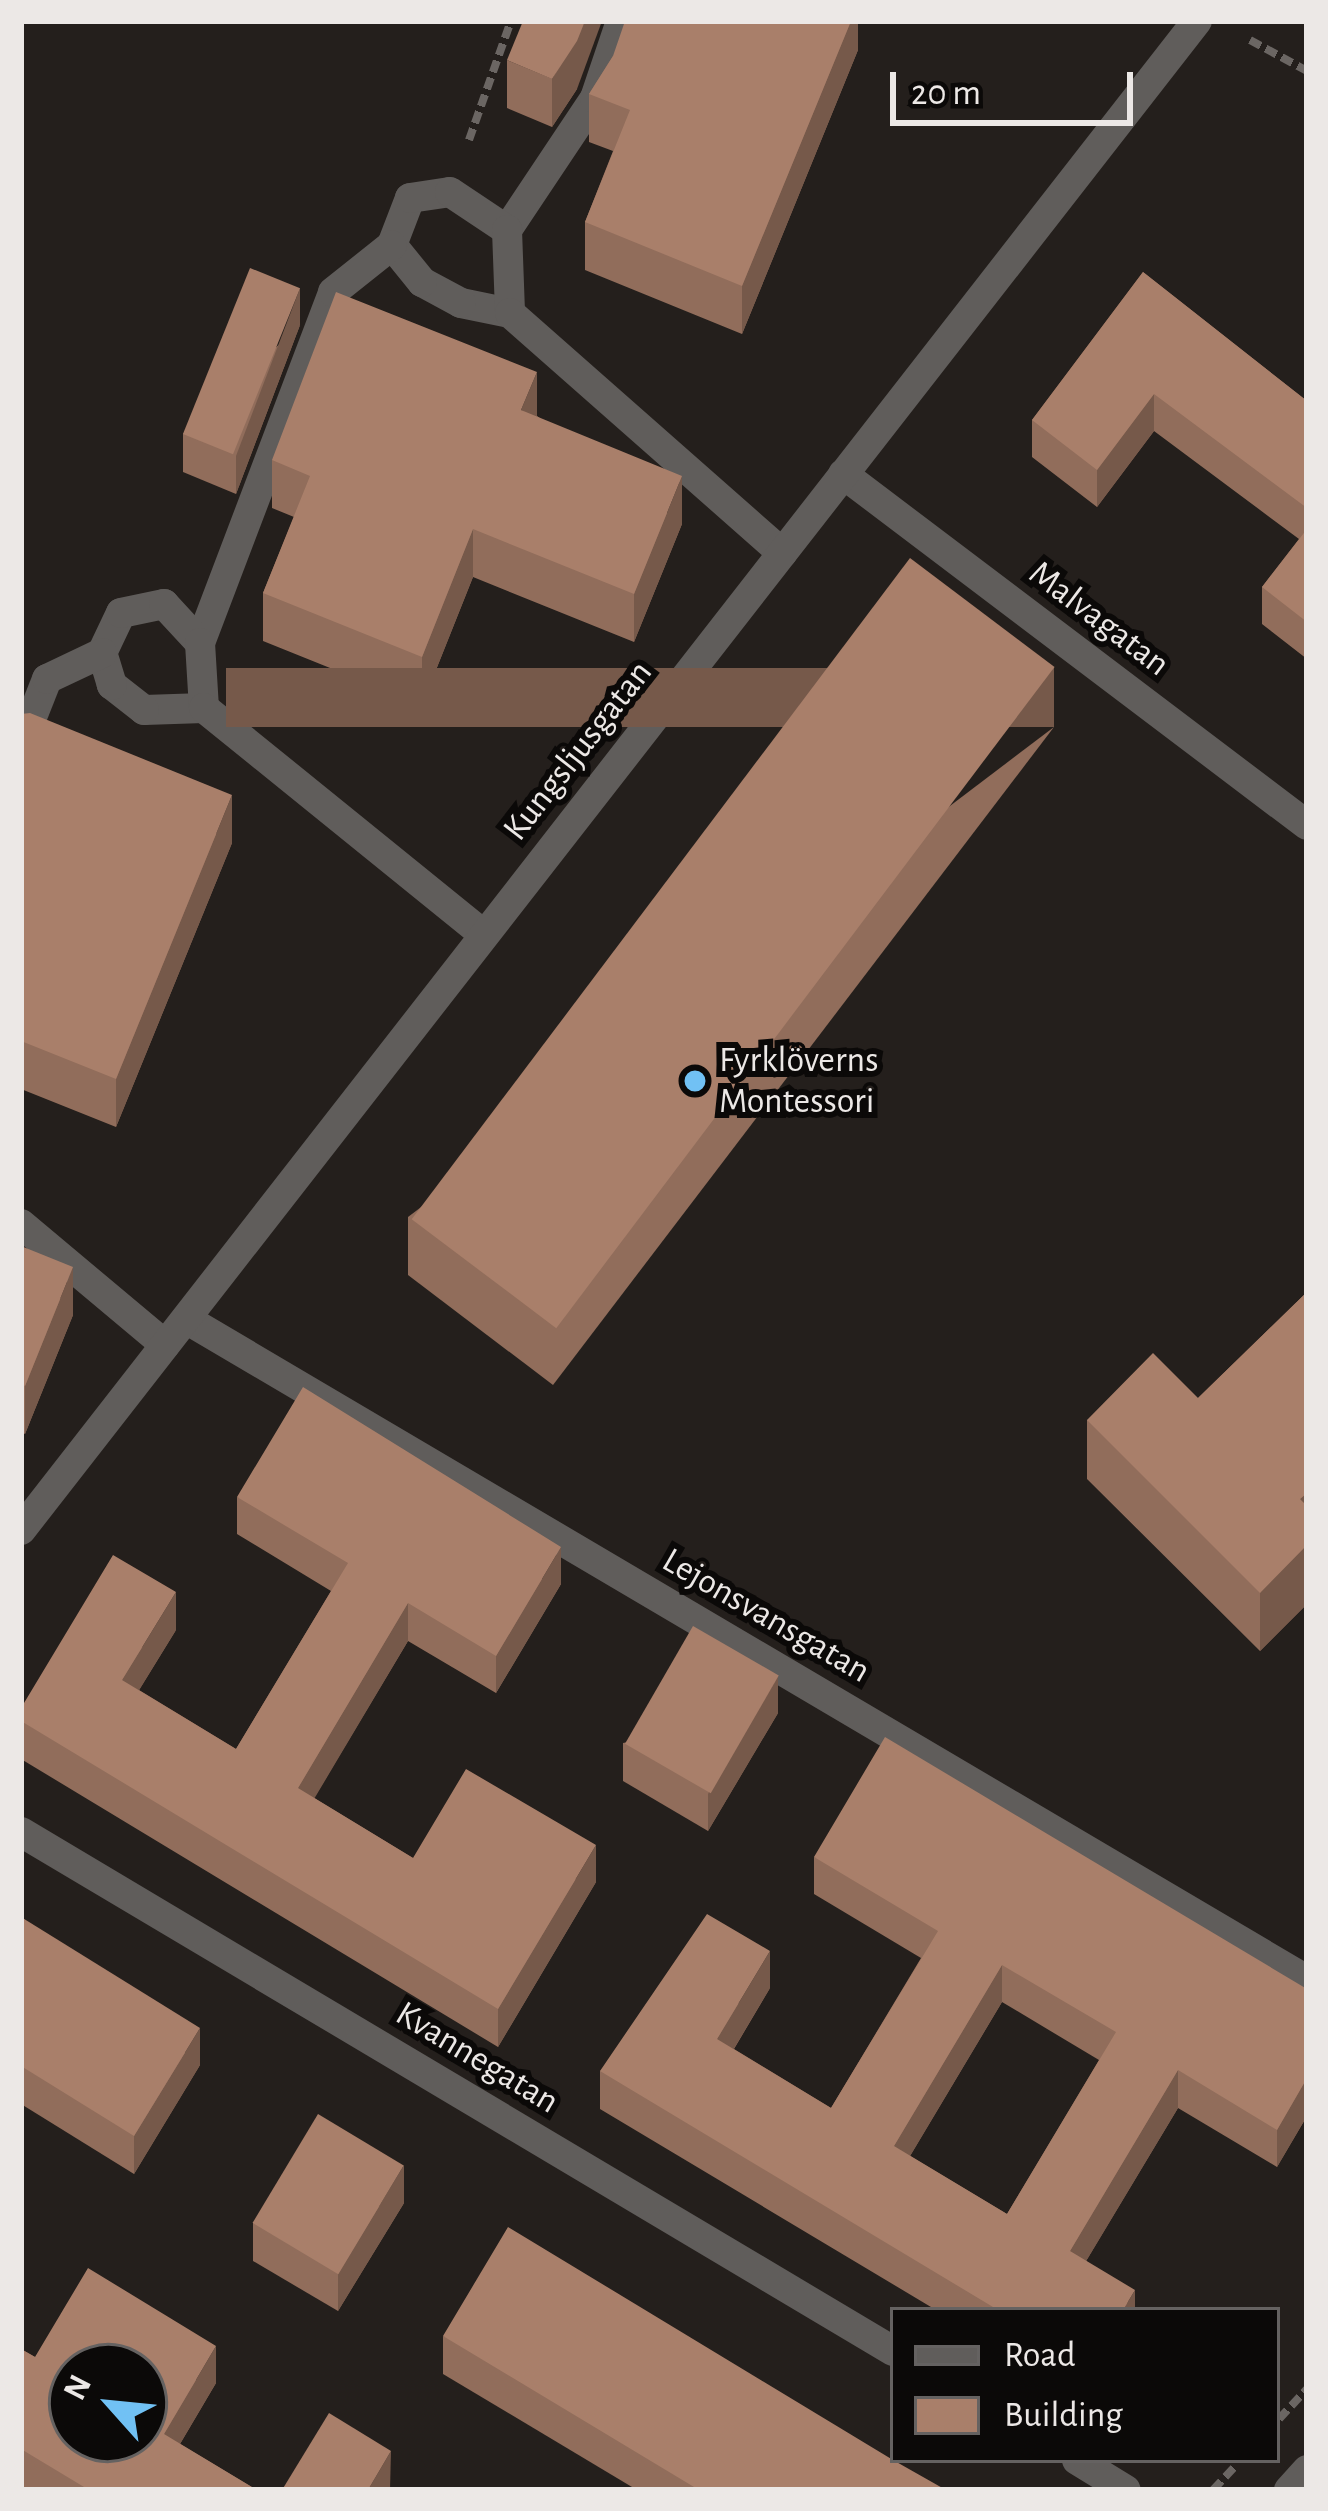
<!DOCTYPE html>
<meta charset="utf-8">
<style>
body{margin:0}
#map{position:relative;width:1328px;height:2511px;overflow:hidden;background:#241f1c;font-family:"Alegreya Sans",sans-serif}
div>[style]{position:absolute}
[style*='--x']{left:calc(var(--x)*1px);top:calc(var(--y)*1px);width:calc(var(--w)*1px);rotate:calc(var(--a)*1deg)}
.path>*{height:8px;margin-top:-4px;transform-origin:0;background:repeating-linear-gradient(90deg,#6b6663 0 12px,transparent 0 18px)}
.minor>*{height:30px;margin:-15px;padding:0 15px;transform-origin:15px;border-radius:15px;background:#605d5b}
.wall>*{inset:0;background:#916d5b}
.shaded-wall>*{inset:0;background:#76594a;transform-origin:0 0}
.building>*{inset:0;background:#a97f6a;transform-origin:0 0}
.dots>*{width:33px;height:33px;translate:-50% -50%;box-sizing:border-box;border:6px solid #0b0908;border-radius:50%}
span{translate:-50% -50%;white-space:nowrap;text-align:center;line-height:1.15;-webkit-text-stroke:12px #0b0908;paint-order:stroke}
.street-label{font-size:36px;color:#ece8e6}
.poi-label{font-size:36px;color:#ece8e6}
.left{translate:0 -50%;text-align:left}
.frame{position:absolute;inset:0;border:24px solid #ece8e6;pointer-events:none}
.legend{position:absolute;left:890px;top:2307px;width:390px;height:156px;box-sizing:border-box;background:#0b0908;border:3px solid #656261;margin:0;padding:15px 21px;list-style:none;font-size:36px;color:#ece8e6}
.legend li{display:flex;align-items:center;gap:24px;height:60px}
.legend b{width:60px;border:3px solid #656261}
.north{position:absolute;left:48px;top:2343px;width:120px;height:120px;box-sizing:border-box;background:#0b0908;border:3px solid #656261;border-radius:50%;rotate:297deg;font-size:33px;font-weight:700;line-height:48px;text-align:center;color:#ece8e6}
.north::after{content:'';display:block;margin:auto;width:42px;height:54px;background:#71c1f4;clip-path:polygon(50% 0,100% 100%,50% 72%,0 100%)}
.scale{position:absolute;left:890px;top:72px;width:243px;height:54px;box-sizing:border-box;border:6px solid #ece8e6;border-top:0;padding-left:15px;font-size:36px;line-height:42px;white-space:nowrap;color:#ece8e6;-webkit-text-stroke:9px #0b0908;paint-order:stroke}
</style>
<div id="map">
<div class="path">
<div style="--x:1250;--y:40;--w:65;--a:28.5"></div>
<div style="--x:469;--y:140;--w:126;--a:-70.6"></div>
<div style="--x:1279;--y:2419;--w:41;--a:-47"></div>
<div style="--x:1213;--y:2490;--w:34;--a:-47"></div>
</div>
<div class="minor">
<div style="--x:507;--y:230;--w:159;--a:-56.3"></div>
<div style="--x:595;--y:98;--w:81;--a:-71.3"></div>
<div style="--x:510;--y:313;--w:50;--a:-168.5"></div>
<div style="--x:461;--y:303;--w:44;--a:-151.7"></div>
<div style="--x:422;--y:282;--w:48;--a:-129"></div>
<div style="--x:392;--y:245;--w:50;--a:-69"></div>
<div style="--x:410;--y:198;--w:40;--a:-8.5"></div>
<div style="--x:450;--y:192;--w:69;--a:33.7"></div>
<div style="--x:507;--y:230;--w:83;--a:87.9"></div>
<div style="--x:510;--y:313;--w:363;--a:41.4"></div>
<div style="--x:843;--y:474;--w:582;--a:37.11"></div>
<div style="--x:200;--y:643;--w:375;--a:-69.2"></div>
<div style="--x:333;--y:292;--w:75;--a:-38.5"></div>
<div style="--x:204;--y:708;--w:60;--a:178.1"></div>
<div style="--x:144;--y:710;--w:41;--a:-142"></div>
<div style="--x:112;--y:685;--w:34;--a:-107"></div>
<div style="--x:102;--y:653;--w:44;--a:-64.6"></div>
<div style="--x:121;--y:613;--w:44;--a:-11.8"></div>
<div style="--x:164;--y:604;--w:53;--a:47.3"></div>
<div style="--x:200;--y:643;--w:65;--a:86.5"></div>
<div style="--x:204;--y:708;--w:360;--a:39"></div>
<div style="--x:21;--y:745;--w:71;--a:-68.5"></div>
<div style="--x:47;--y:679;--w:61;--a:-25.3"></div>
<div style="--x:21;--y:1224;--w:188;--a:40"></div>
<div style="--x:186;--y:1319;--w:1301;--a:30.53"></div>
<div style="--x:21;--y:1530;--w:1913;--a:-52.07"></div>
<div style="--x:21;--y:1832;--w:1015;--a:30.76"></div>
<div style="--x:1077;--y:2460;--w:57;--a:31.5"></div>
<div style="--x:1289;--y:2490;--w:27;--a:-48"></div>
</div>
<div class="wall">
<div style="clip-path:polygon(858px 21px,858px 50px,742px 334px,585px 270px,585px 222px,613px 151px,589px 142px,589px 94px,613px 56px)"></div>
<div style="clip-path:polygon(507px 60px,577px 89px,552px 127px,507px 108px)"></div>
<div style="clip-path:polygon(1143px 272px,1307px 401px,1307px 659px,1262px 624px,1262px 587px,1299px 539px,1154px 431px,1097px 507px,1032px 457px,1032px 420px)"></div>
<div style="clip-path:polygon(300px 325px,236px 494px,183px 472px,183px 434px)"></div>
<div style="clip-path:polygon(537px 416px,682px 524px,634px 642px,473px 577px,422px 705px,263px 641px,263px 593px,294px 517px,272px 508px,272px 460px)"></div>
<div style="clip-path:polygon(21px 714px,232px 843px,116px 1127px,21px 1089px)"></div>
<div style="clip-path:polygon(1054px 727px,553px 1385px,408px 1275px,408px 1217px)"></div>
<div style="clip-path:polygon(21px 1246px,73px 1315px,25px 1434px,21px 1432px)"></div>
<div style="clip-path:polygon(1307px 1292px,1307px 1604px,1260px 1651px,1087px 1479px,1087px 1420px,1198px 1398px)"></div>
<div style="clip-path:polygon(237px 1497px,561px 1584px,496px 1693px,408px 1641px,314px 1798px,413px 1858px,596px 1882px,498px 2047px,21px 1759px,21px 1708px,176px 1630px,139px 1690px,236px 1749px,331px 1591px,237px 1534px)"></div>
<div style="clip-path:polygon(778px 1713px,708px 1831px,623px 1781px,623px 1743px)"></div>
<div style="clip-path:polygon(evenodd,814px 1857px,1307px 1989px,1307px 2116px,1277px 2167px,1178px 2108px,1086px 2261px,1135px 2310px,936px 2310px,600px 2109px,600px 2071px,770px 1988px,734px 2049px,831px 2108px,921px 1958px,814px 1894px,814px 1857px,1002px 2002px,1099px 2060px,1007px 2214px,910px 2156px,1002px 2002px)"></div>
<div style="clip-path:polygon(21px 1917px,200px 2065px,134px 2174px,21px 2104px)"></div>
<div style="clip-path:polygon(404px 2203px,338px 2311px,253px 2261px,253px 2223px)"></div>
<div style="clip-path:polygon(443px 2336px,946px 2490px,637px 2490px,443px 2374px)"></div>
<div style="clip-path:polygon(21px 2349px,35px 2357px,216px 2383px,180px 2444px,257px 2490px,27px 2490px,21px 2486px)"></div>
</div>
<div class="shaded-wall">
<div style="clip-path:polygon(585px 21px,602px 21px,577px 89px,552px 127px,552px 79px)"></div>
<div style="clip-path:polygon(851px 21px,858px 21px,858px 50px,742px 334px,742px 286px)"></div>
<div style="clip-path:polygon(300px 288px,300px 325px,236px 494px,236px 456px)"></div>
<div style="clip-path:polygon(537px 372px,537px 420px,521px 410px)"></div>
<div style="clip-path:polygon(1154px 394px,1154px 431px,1097px 507px,1097px 470px)"></div>
<div style="clip-path:polygon(682px 476px,682px 524px,634px 642px,634px 594px)"></div>
<div style="clip-path:polygon(473px 529px,473px 577px,422px 705px,422px 657px)"></div>
<div style="left:1054px;top:668px;width:59px;height:828px;rotate:90deg"></div>
<div style="clip-path:polygon(232px 795px,232px 843px,116px 1127px,116px 1079px)"></div>
<div style="clip-path:polygon(73px 1267px,73px 1315px,25px 1434px,25px 1386px)"></div>
<div style="clip-path:polygon(1307px 1493px,1307px 1604px,1260px 1651px,1260px 1593px,1300px 1499px)"></div>
<div style="clip-path:polygon(561px 1547px,561px 1584px,496px 1693px,496px 1656px)"></div>
<div style="clip-path:polygon(176px 1592px,176px 1630px,122px 1718px,122px 1680px)"></div>
<div style="clip-path:polygon(408px 1603px,408px 1641px,298px 1826px,298px 1788px)"></div>
<div style="clip-path:polygon(778px 1676px,778px 1713px,708px 1831px,708px 1794px)"></div>
<div style="clip-path:polygon(596px 1845px,596px 1882px,498px 2047px,498px 2009px)"></div>
<div style="clip-path:polygon(770px 1951px,770px 1988px,717px 2077px,717px 2039px)"></div>
<div style="clip-path:polygon(1002px 1965px,1002px 2002px,894px 2183px,894px 2146px)"></div>
<div style="clip-path:polygon(200px 2028px,200px 2065px,134px 2174px,134px 2136px)"></div>
<div style="clip-path:polygon(1178px 2070px,1178px 2108px,1070px 2288px,1070px 2251px)"></div>
<div style="clip-path:polygon(1307px 2078px,1307px 2116px,1277px 2167px,1277px 2130px)"></div>
<div style="clip-path:polygon(404px 2165px,404px 2203px,338px 2311px,338px 2274px)"></div>
<div style="clip-path:polygon(1135px 2290px,1135px 2310px,1123px 2310px)"></div>
<div style="clip-path:polygon(216px 2346px,216px 2383px,164px 2471px,164px 2434px)"></div>
<div style="clip-path:polygon(391px 2451px,390px 2490px,368px 2490px)"></div>
</div>
<div class="building">
<div style="clip-path:polygon(523px 21px,585px 21px,577px 41px,552px 79px,507px 60px)"></div>
<div style="clip-path:polygon(625px 21px,851px 21px,742px 286px,585px 222px,630px 110px,589px 94px,613px 56px)"></div>
<div style="left:250px;top:268px;width:54px;height:179px;rotate:22deg"></div>
<div style="clip-path:polygon(1143px 272px,1307px 401px,1307px 508px,1154px 394px,1097px 470px,1032px 420px)"></div>
<div style="clip-path:polygon(336px 292px,537px 372px,521px 410px,682px 476px,634px 594px,473px 529px,422px 657px,263px 593px,310px 476px,272px 460px)"></div>
<div style="clip-path:polygon(1307px 529px,1307px 622px,1262px 587px)"></div>
<div style="left:910px;top:558px;width:181px;height:828px;rotate:37deg"></div>
<div style="clip-path:polygon(30px 713px,232px 795px,116px 1079px,21px 1041px,21px 714px)"></div>
<div style="clip-path:polygon(21px 1246px,73px 1267px,25px 1386px,21px 1384px)"></div>
<div style="clip-path:polygon(1307px 1292px,1307px 1493px,1300px 1499px,1307px 1506px,1307px 1545px,1260px 1593px,1087px 1420px,1153px 1353px,1198px 1398px)"></div>
<div style="clip-path:polygon(303px 1387px,561px 1547px,496px 1656px,408px 1603px,298px 1788px,413px 1858px,466px 1769px,596px 1845px,498px 2009px,21px 1721px,21px 1708px,113px 1555px,176px 1592px,122px 1680px,236px 1749px,348px 1563px,237px 1497px)"></div>
<div style="left:693px;top:1626px;width:99px;height:136px;rotate:30deg"></div>
<div style="clip-path:polygon(evenodd,885px 1737px,1307px 1989px,1307px 2078px,1277px 2130px,1178px 2070px,1070px 2251px,1135px 2290px,1123px 2310px,998px 2310px,600px 2071px,707px 1914px,770px 1951px,717px 2039px,831px 2108px,938px 1931px,814px 1857px,885px 1737px,1002px 1965px,1116px 2032px,1007px 2214px,894px 2146px,1002px 1965px)"></div>
<div style="clip-path:polygon(21px 1917px,200px 2028px,134px 2136px,21px 2066px)"></div>
<div style="left:318px;top:2114px;width:100px;height:127px;rotate:31deg"></div>
<div style="clip-path:polygon(508px 2227px,893px 2460px,946px 2490px,699px 2490px,443px 2336px)"></div>
<div style="clip-path:polygon(evenodd,88px 2268px,216px 2346px,164px 2434px,257px 2490px,89px 2490px,21px 2449px,21px 2349px,35px 2357px,88px 2268px,72px 2367px,144px 2367px,144px 2439px,72px 2439px,72px 2367px)"></div>
<div style="clip-path:polygon(329px 2413px,391px 2451px,368px 2490px,282px 2490px)"></div>
</div>
<div class="dots">
<div style="left:695px;top:1081px;background:#71c1f4"></div>
</div>
<div class="street-label">
<span style="left:1099px;top:619px;rotate:37deg">Malvagatan</span>
<span style="left:578px;top:751px;rotate:-52deg">Kungsljusgatan</span>
<span style="left:766px;top:1616px;rotate:30deg">Lejonsvansgatan</span>
<span style="left:477px;top:2058px;rotate:31deg">Kvannegatan</span>
</div>
<div class="poi-label">
<span class="left" style="left:719px;top:1081px">Fyrklöverns<br>Montessori</span>
</div>
<div class="frame"></div>
<ul class="legend">
<li><b style="height:15px;background:#605d5b"></b>Road</li>
<li><b style="height:33px;background:#a97f6a"></b>Building</li>
</ul>
<div class="north">N</div>
<div class="scale">20 m</div>
</div>
